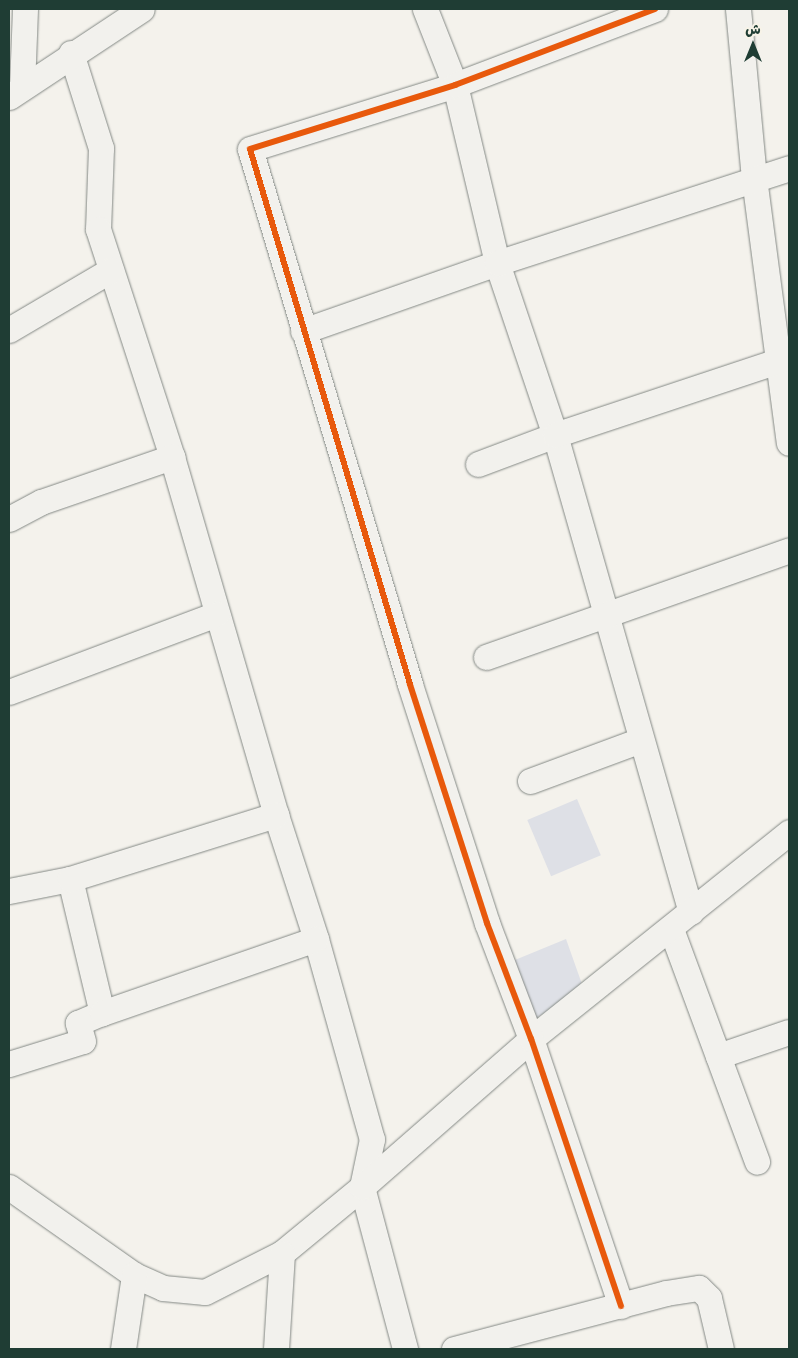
<!DOCTYPE html>
<meta charset="utf-8">
<style>
body{margin:0}
#map{position:relative;width:798px;height:1358px;overflow:hidden;background:#f4f2ec;font-family:"Balsamiq Sans","Playpen Sans Arabic",sans-serif}
div>[style]{position:absolute}
[style*='--x']{left:calc(var(--x)*1px);top:calc(var(--y)*1px);width:calc(var(--w)*1px);rotate:calc(var(--a)*1deg)}
.building>*{inset:0;background:#dee0e6;transform-origin:0 0}
.roads{filter:drop-shadow(0 0 1px #848985) drop-shadow(0 0 1px #848985)}
.street>*{height:25px;margin:-12.5px;padding:0 12.5px;transform-origin:12.5px;border-radius:12.5px;background:#f2f1ed}
.cycleway>*{height:6px;margin:-3px;padding:0 3px;transform-origin:3px;border-radius:3px;background:#e8590c}
span{translate:-50% -50%;white-space:nowrap;text-align:center;line-height:1.15;-webkit-text-stroke:5px #f7f3e8;paint-order:stroke}
.frame{position:absolute;inset:0;border:10px solid #1f3d34;pointer-events:none}
.north{position:absolute;left:728px;top:20px;width:50px;height:50px;-webkit-text-stroke:4px #f7f3e8;paint-order:stroke;rotate:0deg;font-size:14px;font-weight:700;line-height:20px;text-align:center;color:#1f3d34}
.north::after{content:'';display:block;margin:auto;width:18px;height:22px;background:#1f3d34;clip-path:polygon(50% 0,100% 100%,50% 72%,0 100%)}
</style>
<div id="map">
<div class="building">
<div style="left:577px;top:799px;width:61px;height:54px;rotate:67deg"></div>
<div style="clip-path:polygon(566px 939px,583px 987px,532px 1021px,510px 962px)"></div>
</div>
<div class="roads">
<div class="street">
<div style="--x:425;--y:9;--w:82;--a:68.5"></div>
<div style="--x:455;--y:85;--w:183;--a:76.7"></div>
<div style="--x:497;--y:263;--w:182;--a:71.4"></div>
<div style="--x:555;--y:435;--w:496;--a:74.1"></div>
<div style="--x:738;--y:9;--w:170;--a:84.6"></div>
<div style="--x:754;--y:178;--w:267;--a:82.5"></div>
<div style="--x:71;--y:53;--w:100;--a:72.5"></div>
<div style="--x:101;--y:148;--w:81;--a:92.1"></div>
<div style="--x:98;--y:229;--w:240;--a:72"></div>
<div style="--x:172;--y:457;--w:373;--a:73.8"></div>
<div style="--x:276;--y:815;--w:130;--a:72.1"></div>
<div style="--x:316;--y:939;--w:208;--a:74.4"></div>
<div style="--x:372;--y:1139;--w:49;--a:101.8"></div>
<div style="--x:362;--y:1187;--w:168;--a:75.1"></div>
<div style="--x:22;--y:87;--w:78;--a:-87.8"></div>
<div style="--x:9;--y:97;--w:159;--a:-33.5"></div>
<div style="--x:9;--y:330;--w:118;--a:-30.5"></div>
<div style="--x:303;--y:331;--w:206;--a:-19.3"></div>
<div style="--x:497;--y:263;--w:307;--a:-18"></div>
<div style="--x:478;--y:464;--w:82;--a:-20.6"></div>
<div style="--x:555;--y:435;--w:247;--a:-18.4"></div>
<div style="--x:9;--y:519;--w:36;--a:-28"></div>
<div style="--x:41;--y:502;--w:139;--a:-19"></div>
<div style="--x:486;--y:657;--w:321;--a:-19.4"></div>
<div style="--x:9;--y:692;--w:222;--a:-20.6"></div>
<div style="--x:530;--y:781;--w:118;--a:-20.3"></div>
<div style="--x:70;--y:879;--w:138;--a:76.6"></div>
<div style="--x:9;--y:891;--w:62;--a:-11.1"></div>
<div style="--x:70;--y:879;--w:216;--a:-17.3"></div>
<div style="--x:671;--y:929;--w:248;--a:69.7"></div>
<div style="--x:718;--y:1056;--w:75;--a:-18.7"></div>
<div style="--x:9;--y:1064;--w:77;--a:-17.3"></div>
<div style="--x:83;--y:1041;--w:19;--a:-106"></div>
<div style="--x:78;--y:1023;--w:26;--a:-23"></div>
<div style="--x:102;--y:1013;--w:226;--a:-19.1"></div>
<div style="--x:9;--y:1187;--w:153;--a:35.1"></div>
<div style="--x:134;--y:1275;--w:32;--a:24"></div>
<div style="--x:163;--y:1288;--w:42;--a:5.4"></div>
<div style="--x:205;--y:1292;--w:86;--a:-26.9"></div>
<div style="--x:282;--y:1253;--w:104;--a:-39.5"></div>
<div style="--x:362;--y:1187;--w:225;--a:-41.2"></div>
<div style="--x:531;--y:1039;--w:331;--a:-38.7"></div>
<div style="--x:621;--y:1306;--w:282;--a:-108.6"></div>
<div style="--x:531;--y:1039;--w:124;--a:-110.8"></div>
<div style="--x:487;--y:923;--w:251;--a:-107.9"></div>
<div style="--x:410;--y:684;--w:558;--a:-106.65"></div>
<div style="--x:250;--y:149;--w:215;--a:-17.3"></div>
<div style="--x:455;--y:85;--w:214;--a:-20.8"></div>
<div style="--x:123;--y:1349;--w:75;--a:-81.5"></div>
<div style="--x:276;--y:1349;--w:96;--a:-86.4"></div>
<div style="--x:454;--y:1349;--w:219;--a:-14.8"></div>
<div style="--x:666;--y:1293;--w:33;--a:-9"></div>
<div style="--x:699;--y:1288;--w:14;--a:45"></div>
<div style="--x:709;--y:1298;--w:52;--a:76.8"></div>
</div>
</div>
<div class="cycleway">
<div style="--x:621;--y:1306;--w:282;--a:-108.6"></div>
<div style="--x:531;--y:1039;--w:124;--a:-110.8"></div>
<div style="--x:487;--y:923;--w:251;--a:-107.9"></div>
<div style="--x:410;--y:684;--w:558;--a:-106.65"></div>
<div style="--x:250;--y:149;--w:215;--a:-17.3"></div>
<div style="--x:455;--y:85;--w:214;--a:-20.8"></div>
</div>
<div class="frame"></div>
<div class="north">ش</div>
</div>
